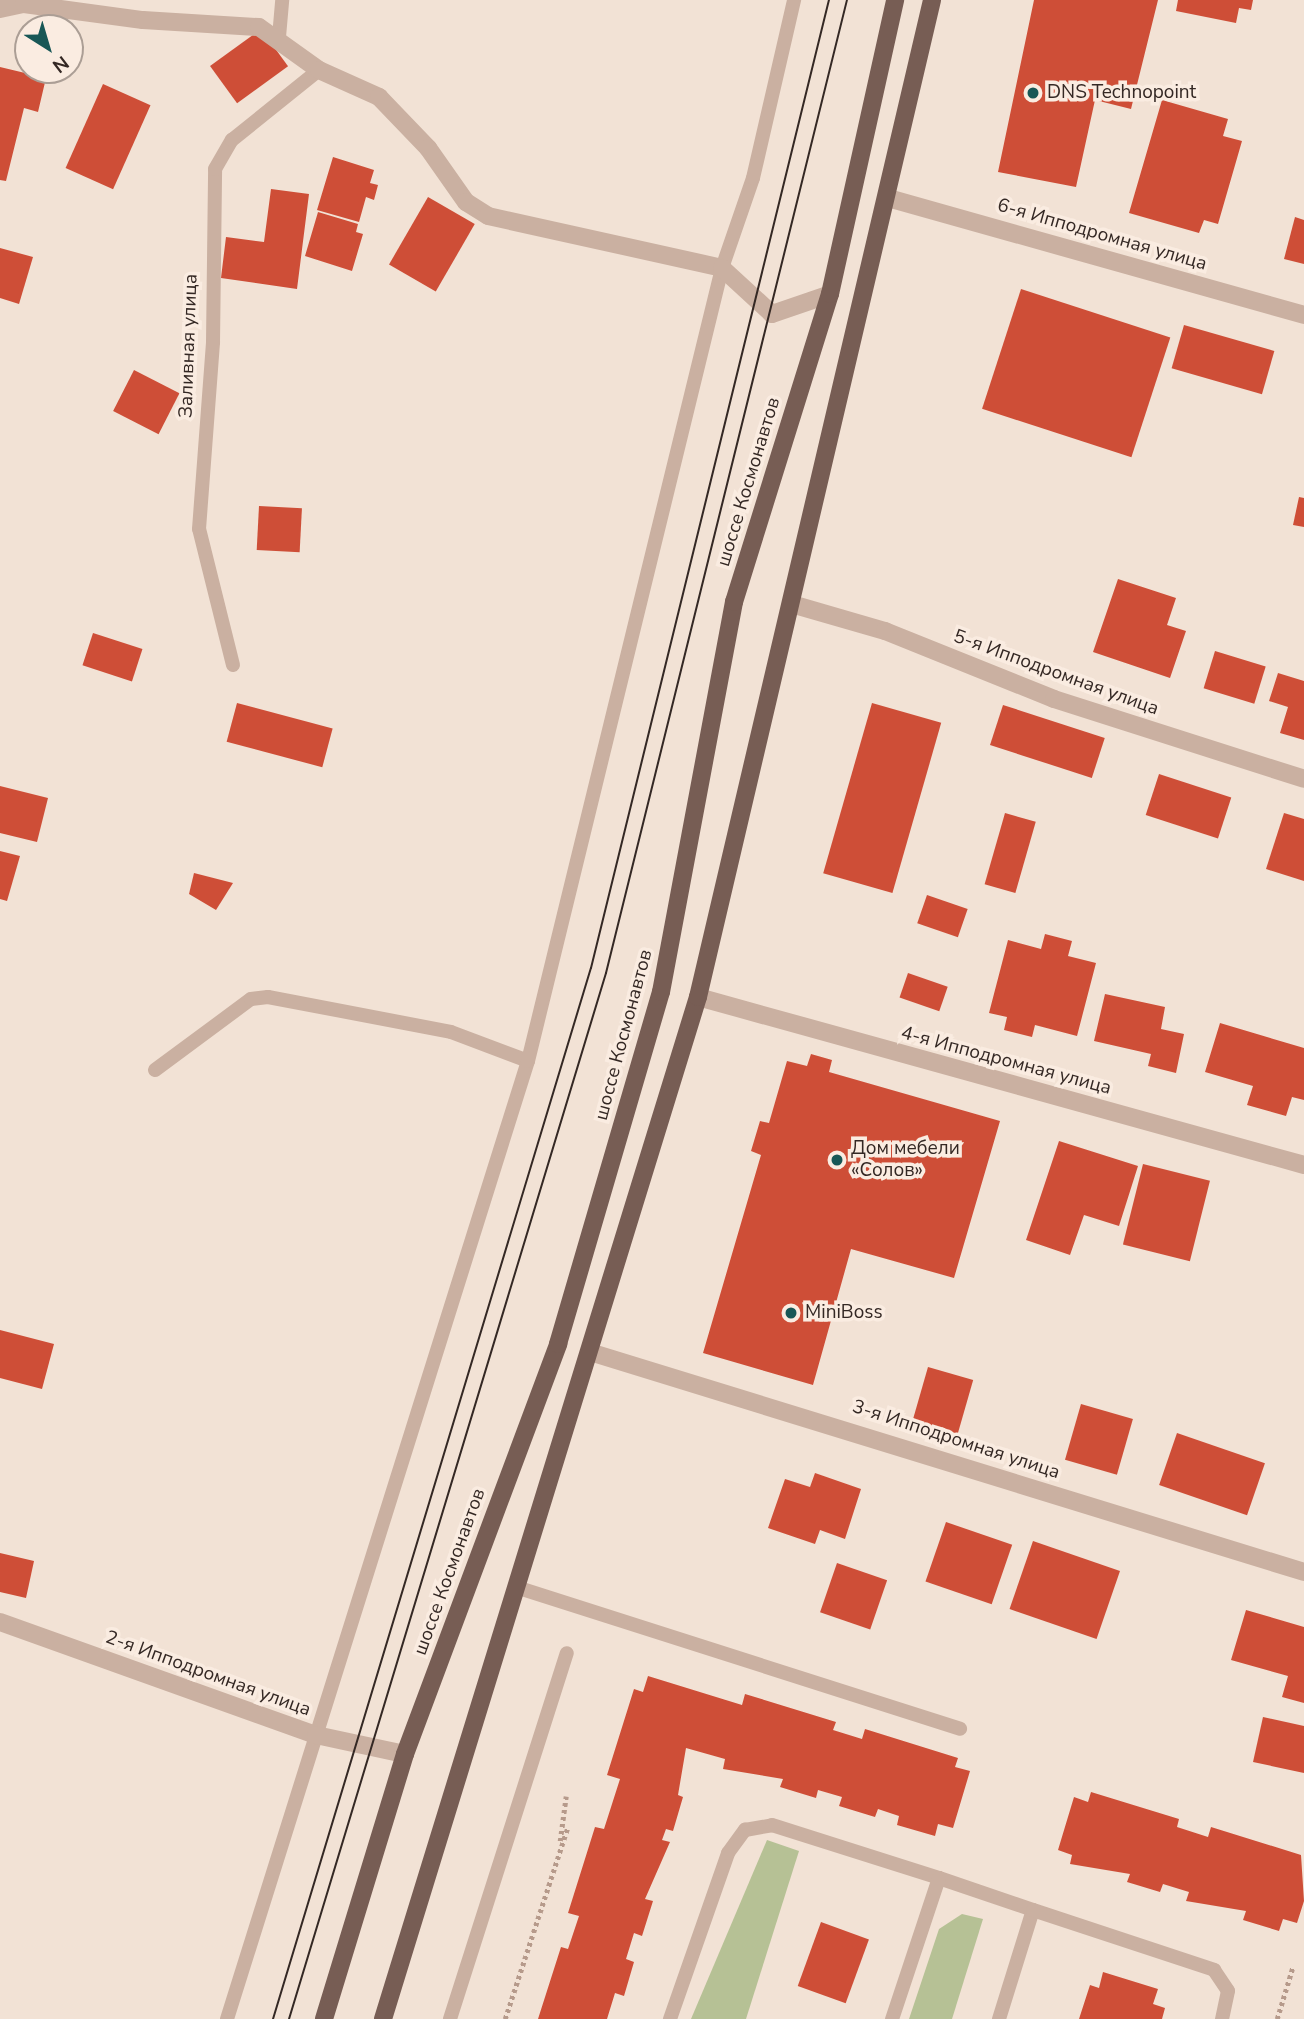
<!DOCTYPE html>
<meta charset="utf-8">
<style>
body{margin:0}
#map{position:relative;width:1304px;height:2019px;overflow:hidden;background:#f2e2d5;font-family:"Nunito Sans",sans-serif}
div>[style]{position:absolute}
[style*='--x']{left:calc(var(--x)*1px);top:calc(var(--y)*1px);width:calc(var(--w)*1px);rotate:calc(var(--a)*1deg)}
.green>*{inset:0;background:#b6c195}
.building>*{inset:0;background:#ce4e37;transform-origin:0 0}
.path>*{height:4.5px;margin-top:-2.25px;transform-origin:0;background:repeating-linear-gradient(90deg,#b69a8b 0 3.5px,transparent 0 7px)}
.service>*{height:14px;margin:-7px;padding:0 7px;transform-origin:7px;border-radius:7px;background:#cab0a1}
.minor>*{height:18px;margin:-9px;padding:0 9px;transform-origin:9px;border-radius:9px;background:#cab0a1}
.primary>*{height:18px;margin:-9px;padding:0 9px;transform-origin:9px;border-radius:9px;background:#775d54}
.tram>*{height:2px;margin:-1px;padding:0 1px;transform-origin:1px;border-radius:1px;background:#342824}
.dots>*{width:19px;height:19px;translate:-50% -50%;box-sizing:border-box;border:4px solid #faece1;border-radius:50%}
span{translate:-50% -50%;white-space:nowrap;text-align:center;line-height:1.15;-webkit-text-stroke:7px #faece1;paint-order:stroke}
.poi-label{font-size:19px;color:#342824}
.left{translate:0 -50%;text-align:left}
.street-label{font-size:19px;color:#342824}
.north{position:absolute;left:14px;top:14px;width:70px;height:70px;box-sizing:border-box;background:#faece1;border:2px solid #ab9e95;border-radius:50%;rotate:143deg;font-size:19px;font-weight:700;line-height:28px;text-align:center;color:#342824}
.north::after{content:'';display:block;margin:auto;width:24px;height:32px;background:#185756;clip-path:polygon(50% 0,100% 100%,50% 72%,0 100%)}
</style>
<div id="map">
<div class="green">
<div style="clip-path:polygon(767px 1840px,799px 1851px,746px 2019px,691px 2019px)"></div>
<div style="clip-path:polygon(962px 1914px,983px 1919px,952px 2019px,909px 2019px,939px 1929px)"></div>
</div>
<div class="building">
<div style="clip-path:polygon(1034px 0,1158px 0,1131px 109px,1095px 100px,1076px 187px,998px 172px)"></div>
<div style="clip-path:polygon(1178px 0,1253px 0,1251px 10px,1239px 8px,1236px 23px,1176px 11px)"></div>
<div style="left:261px;top:29px;width:46px;height:63px;rotate:54deg"></div>
<div style="clip-path:polygon(0 67px,46px 78px,38px 112px,24px 108px,6px 181px,0 180px)"></div>
<div style="left:103px;top:84px;width:52px;height:92px;rotate:24deg"></div>
<div style="clip-path:polygon(1162px 100px,1228px 119px,1223px 136px,1242px 141px,1218px 224px,1204px 220px,1199px 233px,1129px 213px)"></div>
<div style="clip-path:polygon(333px 157px,374px 170px,370px 183px,378px 185px,374px 200px,366px 197px,359px 222px,317px 210px)"></div>
<div style="clip-path:polygon(271px 189px,309px 194px,297px 289px,221px 278px,226px 237px,264px 242px)"></div>
<div style="left:428px;top:197px;width:54px;height:78px;rotate:30deg"></div>
<div style="clip-path:polygon(318px 212px,358px 224px,356px 232px,363px 234px,352px 271px,305px 256px)"></div>
<div style="clip-path:polygon(1295px 217px,1304px 220px,1304px 264px,1284px 259px)"></div>
<div style="clip-path:polygon(0 248px,33px 257px,19px 304px,0 298px)"></div>
<div style="left:1021px;top:289px;width:157px;height:126px;rotate:18deg"></div>
<div style="left:1184px;top:325px;width:94px;height:45px;rotate:16deg"></div>
<div style="left:134px;top:370px;width:51px;height:46px;rotate:27deg"></div>
<div style="clip-path:polygon(1299px 497px,1304px 498px,1304px 527px,1293px 525px)"></div>
<div style="left:259px;top:506px;width:43px;height:44px;rotate:3deg"></div>
<div style="clip-path:polygon(1118px 579px,1176px 598px,1167px 625px,1186px 631px,1170px 678px,1093px 652px)"></div>
<div style="left:93px;top:633px;width:52px;height:34px;rotate:18deg"></div>
<div style="left:1215px;top:651px;width:53px;height:39px;rotate:17deg"></div>
<div style="clip-path:polygon(1278px 673px,1304px 681px,1304px 740px,1280px 733px,1288px 707px,1269px 701px)"></div>
<div style="left:237px;top:703px;width:99px;height:40px;rotate:15deg"></div>
<div style="left:872px;top:703px;width:72px;height:177px;rotate:16deg"></div>
<div style="left:1003px;top:705px;width:107px;height:42px;rotate:18deg"></div>
<div style="left:1159px;top:774px;width:76px;height:43px;rotate:18deg"></div>
<div style="clip-path:polygon(0 786px,48px 798px,37px 842px,0 833px)"></div>
<div style="left:1005px;top:813px;width:32px;height:74px;rotate:16deg"></div>
<div style="clip-path:polygon(1284px 813px,1304px 819px,1304px 881px,1266px 869px)"></div>
<div style="clip-path:polygon(0 851px,20px 856px,7px 901px,0 899px)"></div>
<div style="clip-path:polygon(194px 873px,233px 883px,216px 910px,189px 894px)"></div>
<div style="left:927px;top:895px;width:43px;height:30px;rotate:19deg"></div>
<div style="clip-path:polygon(1045px 934px,1072px 941px,1068px 956px,1096px 963px,1077px 1036px,1035px 1025px,1032px 1037px,1004px 1030px,1007px 1017px,989px 1013px,1008px 940px,1041px 949px)"></div>
<div style="left:908px;top:973px;width:42px;height:26px;rotate:19deg"></div>
<div style="clip-path:polygon(1105px 994px,1165px 1007px,1161px 1029px,1184px 1034px,1176px 1073px,1148px 1066px,1151px 1054px,1094px 1041px)"></div>
<div style="clip-path:polygon(1220px 1023px,1304px 1048px,1304px 1100px,1292px 1097px,1286px 1116px,1247px 1105px,1253px 1086px,1205px 1072px)"></div>
<div style="clip-path:polygon(811px 1054px,832px 1060px,829px 1072px,1000px 1121px,954px 1278px,851px 1249px,813px 1385px,703px 1353px,761px 1155px,751px 1151px,760px 1121px,769px 1123px,787px 1061px,807px 1066px)"></div>
<div style="clip-path:polygon(1059px 1141px,1138px 1166px,1119px 1226px,1084px 1215px,1070px 1255px,1026px 1240px)"></div>
<div style="left:1143px;top:1164px;width:69px;height:83px;rotate:14deg"></div>
<div style="clip-path:polygon(0 1330px,54px 1344px,42px 1389px,0 1378px)"></div>
<div style="left:928px;top:1367px;width:47px;height:56px;rotate:16deg"></div>
<div style="left:1081px;top:1404px;width:54px;height:58px;rotate:16deg"></div>
<div style="left:1177px;top:1433px;width:93px;height:55px;rotate:19deg"></div>
<div style="clip-path:polygon(815px 1473px,861px 1489px,845px 1539px,820px 1530px,815px 1544px,768px 1528px,785px 1479px,810px 1487px)"></div>
<div style="left:946px;top:1522px;width:70px;height:63px;rotate:19deg"></div>
<div style="left:1033px;top:1541px;width:92px;height:72px;rotate:19deg"></div>
<div style="clip-path:polygon(0 1553px,34px 1561px,26px 1598px,0 1592px)"></div>
<div style="left:837px;top:1563px;width:53px;height:52px;rotate:19deg"></div>
<div style="clip-path:polygon(1246px 1610px,1304px 1627px,1304px 1703px,1282px 1697px,1288px 1676px,1231px 1660px)"></div>
<div style="clip-path:polygon(648px 1676px,742px 1705px,745px 1694px,836px 1722px,833px 1730px,862px 1739px,865px 1729px,958px 1758px,955px 1767px,970px 1771px,953px 1828px,938px 1824px,935px 1836px,897px 1825px,899px 1816px,878px 1809px,875px 1817px,839px 1806px,842px 1797px,818px 1790px,816px 1798px,780px 1787px,783px 1779px,723px 1769px,725px 1759px,686px 1748px,678px 1795px,683px 1797px,673px 1831px,666px 1829px,662px 1840px,670px 1842px,645px 1899px,653px 1901px,642px 1936px,634px 1933px,626px 1959px,634px 1962px,624px 1996px,615px 1993px,607px 2019px,538px 2019px,561px 1947px,568px 1949px,579px 1916px,568px 1913px,595px 1827px,604px 1829px,620px 1779px,607px 1775px,634px 1689px,643px 1692px)"></div>
<div style="clip-path:polygon(1263px 1717px,1304px 1726px,1304px 1773px,1253px 1762px)"></div>
<div style="clip-path:polygon(1091px 1792px,1179px 1819px,1177px 1827px,1208px 1837px,1211px 1827px,1301px 1855px,1304px 1901px,1297px 1923px,1283px 1919px,1279px 1931px,1243px 1920px,1246px 1911px,1186px 1901px,1189px 1892px,1163px 1884px,1160px 1892px,1127px 1882px,1130px 1874px,1070px 1864px,1072px 1855px,1058px 1850px,1074px 1797px,1088px 1802px)"></div>
<div style="left:821px;top:1922px;width:51px;height:68px;rotate:20deg"></div>
<div style="clip-path:polygon(1103px 1972px,1158px 1989px,1153px 2004px,1165px 2008px,1162px 2019px,1079px 2019px,1090px 1985px,1099px 1988px)"></div>
</div>
<div class="path">
<div style="--x:560;--y:1841;--w:45;--a:-82.4"></div>
<div style="--x:505;--y:2019;--w:200;--a:-71.9"></div>
<div style="--x:1277;--y:2019;--w:55;--a:-73.2"></div>
</div>
<div class="service">
<div style="--x:279;--y:37;--w:37;--a:-85"></div>
<div style="--x:233;--y:665;--w:140;--a:-104"></div>
<div style="--x:199;--y:529;--w:188;--a:-85.7"></div>
<div style="--x:213;--y:342;--w:173;--a:-89.3"></div>
<div style="--x:215;--y:169;--w:34;--a:-60"></div>
<div style="--x:232;--y:140;--w:112;--a:-38.8"></div>
<div style="--x:155;--y:1070;--w:119;--a:-36.5"></div>
<div style="--x:251;--y:999;--w:17;--a:-7"></div>
<div style="--x:268;--y:997;--w:186;--a:10.8"></div>
<div style="--x:451;--y:1032;--w:82;--a:20.6"></div>
<div style="--x:519;--y:1588;--w:463;--a:17.7"></div>
<div style="--x:939;--y:1878;--w:99;--a:18.8"></div>
<div style="--x:227;--y:2019;--w:1004;--a:-72.56"></div>
<div style="--x:528;--y:1061;--w:816;--a:-76.25"></div>
<div style="--x:722;--y:268;--w:95;--a:-71"></div>
<div style="--x:753;--y:178;--w:183;--a:-77"></div>
<div style="--x:450;--y:2019;--w:384;--a:-72.3"></div>
<div style="--x:670;--y:2019;--w:176;--a:-70.7"></div>
<div style="--x:728;--y:1853;--w:29;--a:-54"></div>
<div style="--x:745;--y:1830;--w:27;--a:-10"></div>
<div style="--x:772;--y:1825;--w:175;--a:17.6"></div>
<div style="--x:939;--y:1878;--w:149;--a:108.4"></div>
<div style="--x:999;--y:2019;--w:114;--a:-72.7"></div>
<div style="--x:1033;--y:1910;--w:191;--a:18.3"></div>
<div style="--x:1214;--y:1970;--w:25;--a:56"></div>
<div style="--x:1228;--y:1991;--w:29;--a:102"></div>
</div>
<div class="minor">
<div style="--x:0;--y:9;--w:25;--a:-12"></div>
<div style="--x:24;--y:4;--w:120;--a:7.7"></div>
<div style="--x:143;--y:20;--w:116;--a:3.5"></div>
<div style="--x:259;--y:27;--w:74;--a:35.6"></div>
<div style="--x:319;--y:70;--w:66;--a:24.2"></div>
<div style="--x:379;--y:97;--w:71;--a:46.1"></div>
<div style="--x:428;--y:148;--w:66;--a:54.9"></div>
<div style="--x:466;--y:202;--w:26;--a:32"></div>
<div style="--x:488;--y:216;--w:240;--a:12.5"></div>
<div style="--x:722;--y:268;--w:68;--a:42.6"></div>
<div style="--x:772;--y:314;--w:61;--a:-19"></div>
<div style="--x:888;--y:198;--w:432;--a:15.7"></div>
<div style="--x:795;--y:605;--w:94;--a:16.1"></div>
<div style="--x:885;--y:631;--w:182;--a:21.9"></div>
<div style="--x:1054;--y:699;--w:262;--a:17.7"></div>
<div style="--x:698;--y:997;--w:629;--a:15.49"></div>
<div style="--x:593;--y:1353;--w:744;--a:17.12"></div>
<div style="--x:0;--y:1622;--w:336;--a:19.7"></div>
<div style="--x:316;--y:1735;--w:91;--a:12.1"></div>
</div>
<div class="primary">
<div style="--x:324;--y:2019;--w:277;--a:-73"></div>
<div style="--x:405;--y:1754;--w:438;--a:-69.5"></div>
<div style="--x:558;--y:1344;--w:367;--a:-73.7"></div>
<div style="--x:661;--y:992;--w:397;--a:-79.4"></div>
<div style="--x:734;--y:602;--w:323;--a:-72.7"></div>
<div style="--x:830;--y:294;--w:301;--a:-77.5"></div>
<div style="--x:383;--y:2019;--w:1069;--a:-72.87"></div>
<div style="--x:698;--y:997;--w:1024;--a:-76.79"></div>
</div>
<div class="tram">
<div style="--x:273;--y:2019;--w:1098;--a:-73.17"></div>
<div style="--x:591;--y:968;--w:997;--a:-76.19"></div>
<div style="--x:289;--y:2019;--w:1093;--a:-73.14"></div>
<div style="--x:606;--y:973;--w:1002;--a:-76.09"></div>
</div>
<div class="dots">
<div style="left:1033px;top:93px;background:#185756"></div>
<div style="left:837px;top:1160px;background:#185756"></div>
<div style="left:791px;top:1313px;background:#185756"></div>
</div>
<div class="poi-label">
<span class="left" style="left:1047px;top:93px">DNS Technopoint</span>
<span class="left" style="left:851px;top:1160px">Дом мебели<br>«Солов»</span>
<span class="left" style="left:805px;top:1313px">MiniBoss</span>
</div>
<div class="street-label">
<span style="left:1102px;top:235px;rotate:16deg">6-я Ипподромная улица</span>
<span style="left:189px;top:346px;rotate:-88deg">Заливная улица</span>
<span style="left:749px;top:482px;rotate:-73deg">шоссе Космонавтов</span>
<span style="left:1056px;top:673px;rotate:20deg">5-я Ипподромная улица</span>
<span style="left:624px;top:1035px;rotate:-75deg">шоссе Космонавтов</span>
<span style="left:1006px;top:1061px;rotate:15deg">4-я Ипподромная улица</span>
<span style="left:956px;top:1440px;rotate:18deg">3-я Ипподромная улица</span>
<span style="left:450px;top:1572px;rotate:-70deg">шоссе Космонавтов</span>
<span style="left:208px;top:1674px;rotate:20deg">2-я Ипподромная улица</span>
</div>
<div class="north">N</div>
</div>
